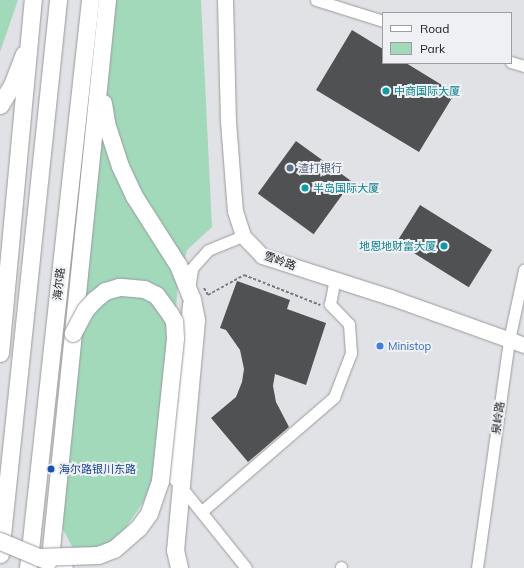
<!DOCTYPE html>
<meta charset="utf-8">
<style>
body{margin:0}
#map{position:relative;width:524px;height:568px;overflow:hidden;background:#e1e2e5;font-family:Mulish,"Noto Sans SC",sans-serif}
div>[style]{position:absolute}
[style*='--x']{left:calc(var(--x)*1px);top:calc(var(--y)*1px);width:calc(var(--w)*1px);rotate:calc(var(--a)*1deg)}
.green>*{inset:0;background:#a2d9bb}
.building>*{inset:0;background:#505153;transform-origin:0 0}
.path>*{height:2px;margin-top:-1px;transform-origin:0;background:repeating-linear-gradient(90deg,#7a7b7d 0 3px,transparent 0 5px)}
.roads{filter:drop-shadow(0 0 1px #999a9d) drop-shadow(0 0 1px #999a9d)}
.street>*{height:11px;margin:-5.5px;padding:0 5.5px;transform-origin:5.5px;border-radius:5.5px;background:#fff}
.secondary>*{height:15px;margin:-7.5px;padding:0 7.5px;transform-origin:7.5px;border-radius:7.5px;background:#fff}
.primary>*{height:17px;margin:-8.5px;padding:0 8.5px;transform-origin:8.5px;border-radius:8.5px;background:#fff}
.bridges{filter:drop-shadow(0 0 1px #999a9d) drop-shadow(0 0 1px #999a9d)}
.primary-bridge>*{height:17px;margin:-8.5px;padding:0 8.5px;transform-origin:8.5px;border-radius:8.5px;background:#fff}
.dots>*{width:11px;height:11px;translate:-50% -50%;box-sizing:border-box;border:2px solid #eef0f3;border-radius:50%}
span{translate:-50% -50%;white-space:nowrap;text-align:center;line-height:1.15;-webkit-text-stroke:4px #eef0f3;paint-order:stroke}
.culture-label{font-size:11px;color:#0d838f}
.left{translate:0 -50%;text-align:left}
.right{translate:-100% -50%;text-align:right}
.service-label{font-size:11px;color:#4e5e75}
.street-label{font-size:11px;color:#222324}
.shop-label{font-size:11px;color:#366cbe}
.transit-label{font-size:11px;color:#164399}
.legend{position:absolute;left:382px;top:12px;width:130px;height:52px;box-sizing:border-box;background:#eef0f3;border:1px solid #9c9ea0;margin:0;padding:5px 7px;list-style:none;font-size:12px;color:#222324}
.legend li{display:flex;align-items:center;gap:8px;height:20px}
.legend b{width:20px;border:1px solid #9c9ea0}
</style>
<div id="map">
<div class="green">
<div style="clip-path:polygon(0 0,18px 0,0 52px)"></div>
<div style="clip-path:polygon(110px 0,201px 0,212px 227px,187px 250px,178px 285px,161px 476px,101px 564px,77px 556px,56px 516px)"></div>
</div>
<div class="building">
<div style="clip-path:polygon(352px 30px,383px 49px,383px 63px,406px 63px,455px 93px,419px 152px,316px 90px)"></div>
<div style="left:296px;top:141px;width:69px;height:65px;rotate:36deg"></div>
<div style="left:420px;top:205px;width:85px;height:44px;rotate:32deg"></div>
<div style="clip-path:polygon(237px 281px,290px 300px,287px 309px,326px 323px,306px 385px,275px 374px,273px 386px,276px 402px,289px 427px,248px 462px,211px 418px,236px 397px,242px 382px,244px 369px,240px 350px,226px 330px,220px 328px)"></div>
</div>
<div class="path">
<div style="--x:204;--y:288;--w:8;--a:60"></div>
<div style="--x:208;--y:295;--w:41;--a:-29.1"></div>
<div style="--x:244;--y:275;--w:82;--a:21.5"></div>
</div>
<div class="roads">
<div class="street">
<div style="--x:316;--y:0;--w:70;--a:17.4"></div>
<div style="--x:511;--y:62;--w:14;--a:17"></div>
<div style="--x:190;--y:283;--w:15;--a:-82"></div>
<div style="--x:192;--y:268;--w:24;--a:-48"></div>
<div style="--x:208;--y:250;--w:38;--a:-22"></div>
<div style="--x:176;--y:481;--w:6;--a:-135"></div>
<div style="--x:172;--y:477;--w:174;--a:-84.7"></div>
<div style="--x:186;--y:493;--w:96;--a:51.3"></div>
<div style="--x:201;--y:512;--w:176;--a:-40.8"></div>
<div style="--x:334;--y:397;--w:47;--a:-68.9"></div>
<div style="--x:351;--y:353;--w:29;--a:-94"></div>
<div style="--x:349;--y:324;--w:28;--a:-134"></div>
<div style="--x:330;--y:304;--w:25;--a:-79"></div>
<div style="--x:341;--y:568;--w:1;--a:-90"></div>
<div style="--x:477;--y:568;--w:230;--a:-82"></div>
<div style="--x:509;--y:340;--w:72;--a:-77.9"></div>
</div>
<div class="secondary">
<div style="--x:225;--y:0;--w:121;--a:88.6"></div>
<div style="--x:228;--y:121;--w:90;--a:85.6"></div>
<div style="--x:235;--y:211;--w:26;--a:72"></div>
<div style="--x:243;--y:236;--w:28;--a:46"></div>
<div style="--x:262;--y:256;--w:134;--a:17.8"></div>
<div style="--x:390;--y:297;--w:142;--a:19.7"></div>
</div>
<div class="primary">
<div style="--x:103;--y:103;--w:20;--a:81"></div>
<div style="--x:106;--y:123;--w:45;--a:72"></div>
<div style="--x:120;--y:166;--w:33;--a:65"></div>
<div style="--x:134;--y:196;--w:82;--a:57.5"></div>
<div style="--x:178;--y:265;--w:37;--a:68"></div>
<div style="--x:192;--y:299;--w:21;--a:79"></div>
<div style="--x:196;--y:320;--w:231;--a:95.2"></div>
<div style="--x:175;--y:550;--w:18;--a:77"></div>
<div style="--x:0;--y:105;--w:23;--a:-59"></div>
<div style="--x:12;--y:85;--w:33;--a:-69"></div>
<div style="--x:0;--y:353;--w:355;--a:-84.7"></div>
<div style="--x:0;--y:554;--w:557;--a:-84.02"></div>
<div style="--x:49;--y:565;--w:15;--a:11"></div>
<div style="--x:28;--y:568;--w:571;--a:-83.77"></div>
<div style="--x:49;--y:568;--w:571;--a:-84.17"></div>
</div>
</div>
<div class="bridges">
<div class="primary-bridge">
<div style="--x:0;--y:541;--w:52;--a:22.6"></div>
<div style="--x:38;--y:557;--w:60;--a:-1.9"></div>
<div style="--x:98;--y:555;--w:17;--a:-21"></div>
<div style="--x:114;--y:549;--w:33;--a:-41"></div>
<div style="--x:139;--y:527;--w:17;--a:-54"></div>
<div style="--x:149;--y:513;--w:34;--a:-71"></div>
<div style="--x:160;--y:481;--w:144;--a:-84"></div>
<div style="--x:175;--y:338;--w:17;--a:-93"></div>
<div style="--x:174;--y:321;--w:8;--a:-120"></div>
<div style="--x:170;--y:314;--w:24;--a:-126"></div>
<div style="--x:156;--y:295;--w:13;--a:-153"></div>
<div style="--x:144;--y:289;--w:25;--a:-175"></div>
<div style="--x:119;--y:287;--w:15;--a:164"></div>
<div style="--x:105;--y:291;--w:14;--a:141"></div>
<div style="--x:94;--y:300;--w:13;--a:132"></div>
<div style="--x:85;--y:310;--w:26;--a:118"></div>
</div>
</div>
<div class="dots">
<div style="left:386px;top:91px;background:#0f9aa8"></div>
<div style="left:290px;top:168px;background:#5c6f8a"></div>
<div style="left:305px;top:188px;background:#0f9aa8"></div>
<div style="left:444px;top:246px;background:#0f9aa8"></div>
<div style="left:380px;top:346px;background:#3f7fe0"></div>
<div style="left:51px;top:469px;background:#1a4fb4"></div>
</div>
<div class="culture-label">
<span class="left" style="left:394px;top:91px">中商国际大厦</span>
<span class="left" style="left:313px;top:188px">半岛国际大厦</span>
<span class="right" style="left:436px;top:246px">地恩地财富大厦</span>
</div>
<div class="service-label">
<span class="left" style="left:298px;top:168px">渣打银行</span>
</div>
<div class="street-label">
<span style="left:280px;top:261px;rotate:20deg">雪岭路</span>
<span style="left:59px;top:284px;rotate:-84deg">海尔路</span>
<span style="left:498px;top:418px;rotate:-82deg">泉岭路</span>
</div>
<div class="shop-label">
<span class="left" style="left:388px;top:346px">Ministop</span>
</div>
<div class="transit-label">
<span class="left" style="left:59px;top:469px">海尔路银川东路</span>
</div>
<ul class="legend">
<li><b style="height:5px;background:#fff"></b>Road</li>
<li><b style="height:11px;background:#a2d9bb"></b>Park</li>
</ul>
</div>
